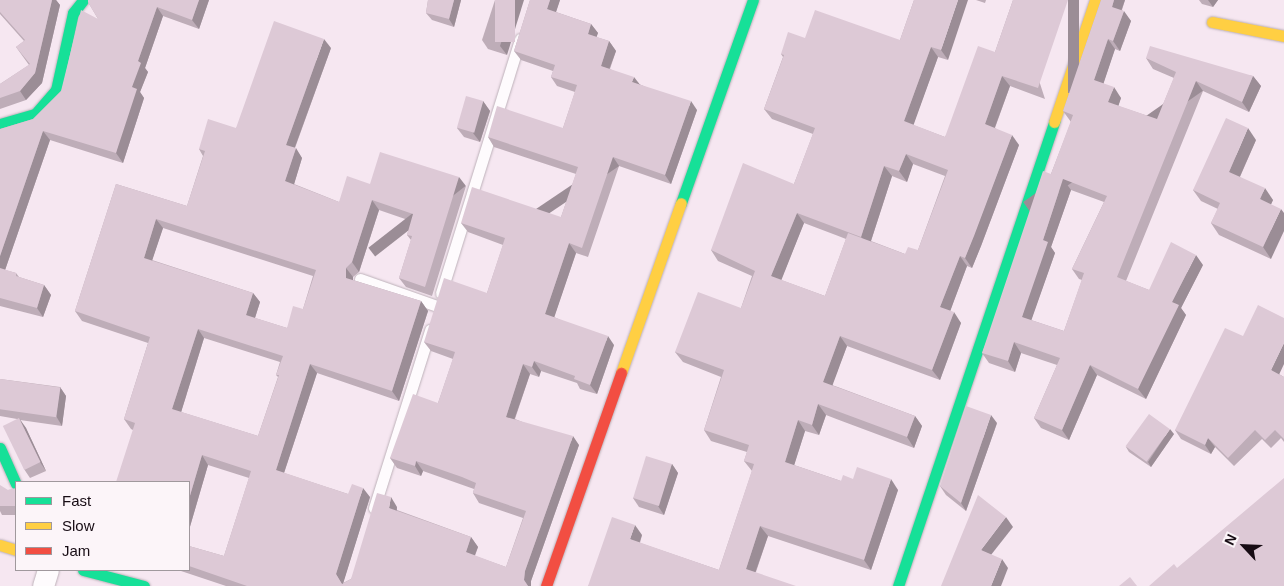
<!DOCTYPE html>
<style>
body{margin:0}
#map{position:relative;width:1284px;height:586px;overflow:hidden;background:#f6e7f1;font-family:Helvetica,sans-serif}
div>[style]{position:absolute}
[style*='--x']{left:calc(var(--x)*1px);top:calc(var(--y)*1px);width:calc(var(--w)*1px);rotate:calc(var(--a)*1deg)}
.roads{filter:drop-shadow(0 0 1px #bdb1b9) drop-shadow(0 0 1px #bdb1b9)}
.lane>*{height:11px;margin:-5.5px;padding:0 5.5px;transform-origin:5.5px;border-radius:5.5px;background:#fefbfd}
.street>*{height:21px;margin:-10.5px;padding:0 10.5px;transform-origin:10.5px;border-radius:10.5px;background:#fefbfd}
.fast>*{height:11px;margin:-5.5px;padding:0 5.5px;transform-origin:5.5px;border-radius:5.5px;background:#16e098}
.slow>*{height:11px;margin:-5.5px;padding:0 5.5px;transform-origin:5.5px;border-radius:5.5px;background:#ffcf43}
.jam>*{height:11px;margin:-5.5px;padding:0 5.5px;transform-origin:5.5px;border-radius:5.5px;background:#f24e42}
.wall>*{inset:0;background:#beadb8}
.shaded-wall>*{inset:0;background:#9b8d96;transform-origin:0 0}
.building>*{inset:0;background:#ddc9d6;transform-origin:0 0}
span{translate:-50% -50%;white-space:nowrap;text-align:center;line-height:1.15;-webkit-text-stroke:5px #fcf5f9;paint-order:stroke}
.legend{position:absolute;left:15px;top:481px;width:175px;height:90px;box-sizing:border-box;background:#fcf5f9;border:1px solid #a0989d;margin:0;padding:6px 9px;list-style:none;font-size:15px;color:#170c14}
.legend li{display:flex;align-items:center;gap:10px;height:25px}
.legend b{width:25px;border:1px solid #a0989d}
.north{position:absolute;left:1219px;top:521px;width:50px;height:50px;-webkit-text-stroke:4px #fcf5f9;paint-order:stroke;rotate:295deg;font-size:14px;font-weight:700;line-height:20px;text-align:center;color:#170c14}
.north::after{content:'';display:block;margin:auto;width:18px;height:22px;background:#170c14;clip-path:polygon(50% 0,100% 100%,50% 72%,0 100%)}
</style>
<div id="map">
<div class="roads">
<div class="lane">
<div style="--x:360;--y:279;--w:82;--a:19.3"></div>
<div style="--x:441;--y:293;--w:266;--a:-72.7"></div>
<div style="--x:374;--y:508;--w:187;--a:-72.5"></div>
</div>
<div class="street">
<div style="--x:43;--y:586;--w:17;--a:-73"></div>
</div>
<div class="fast">
<div style="--x:0;--y:124;--w:36;--a:-16"></div>
<div style="--x:35;--y:114;--w:32;--a:-49"></div>
<div style="--x:56;--y:90;--w:79;--a:-77.6"></div>
<div style="--x:73;--y:13;--w:16;--a:-52"></div>
<div style="--x:681;--y:203;--w:215;--a:-70.5"></div>
<div style="--x:0;--y:448;--w:39;--a:66"></div>
<div style="--x:83;--y:570;--w:63;--a:14.7"></div>
<div style="--x:898;--y:586;--w:490;--a:-71.4"></div>
</div>
<div class="slow">
<div style="--x:1212;--y:22;--w:73;--a:11"></div>
<div style="--x:1054;--y:122;--w:129;--a:-71.4"></div>
<div style="--x:621;--y:373;--w:180;--a:-70.6"></div>
<div style="--x:0;--y:545;--w:17;--a:17"></div>
</div>
<div class="jam">
<div style="--x:546;--y:586;--w:226;--a:-70.6"></div>
</div>
</div>
<div class="wall">
<div style="clip-path:polygon(0 0,56px 0,60px 5px,42px 83px,26px 100px,0 109px,0 84px,29px 65px,16px 47px,24px 41px,0 14px)"></div>
<div style="clip-path:polygon(209px 0,199px 29px,163px 16px,145px 68px,148px 72px,140px 92px,144px 98px,123px 163px,50px 140px,5px 270px,16px 273px,19px 277px,44px 285px,51px 295px,43px 317px,0 306px,0 129px,33px 119px,61px 91px,98px 19px,88px 2px)"></div>
<div style="clip-path:polygon(428px 0,461px 0,454px 27px,432px 20px,426px 13px)"></div>
<div style="clip-path:polygon(495px 0,507px 55px,488px 49px,482px 40px)"></div>
<div style="clip-path:polygon(evenodd,530px 0,560px 0,556px 12px,591px 24px,598px 33px,596px 37px,609px 41px,616px 51px,610px 69px,639px 84px,697px 110px,671px 184px,619px 166px,588px 257px,576px 253px,554px 317px,614px 345px,597px 394px,580px 389px,577px 383px,541px 371px,539px 377px,530px 374px,515px 419px,579px 445px,531px 581px,531px 586px,226px 586px,178px 570px,189px 570px,189px 546px,224px 556px,249px 478px,208px 465px,189px 530px,189px 482px,133px 430px,131px 429px,124px 419px,148px 343px,82px 321px,75px 311px,116px 184px,187px 206px,203px 156px,199px 149px,236px 128px,331px 48px,295px 148px,302px 158px,294px 184px,339px 202px,370px 184px,466px 186px,432px 296px,406px 287px,399px 278px,411px 240px,407px 235px,411px 221px,379px 210px,359px 272px,353px 277px,353px 280px,421px 301px,428px 311px,399px 401px,317px 373px,284px 473px,348px 494px,370px 497px,343px 583px,351px 579px,397px 507px,397px 510px,471px 537px,478px 547px,475px 556px,506px 567px,523px 518px,479px 503px,473px 493px,474px 489px,423px 471px,421px 476px,397px 468px,390px 458px,438px 403px,453px 359px,431px 351px,424px 342px,487px 293px,503px 245px,468px 232px,461px 223px,561px 217px,576px 174px,494px 147px,488px 137px,563px 128px,575px 92px,557px 86px,551px 77px,553px 71px,521px 60px,514px 51px,530px 0,163px 228px,313px 276px,303px 309px,287px 328px,255px 318px,260px 302px,253px 293px,152px 260px,163px 228px,530px 0,204px 338px,280px 362px,276px 375px,278px 377px,258px 436px,181px 412px,204px 338px)"></div>
<div style="clip-path:polygon(evenodd,914px 0,948px 60px,938px 57px,913px 125px,945px 137px,995px 52px,1013px 0,1045px 99px,1010px 86px,995px 128px,1019px 145px,981px 246px,972px 268px,967px 266px,950px 311px,961px 323px,940px 380px,847px 346px,832px 385px,915px 416px,922px 426px,914px 448px,826px 415px,819px 435px,805px 431px,794px 465px,841px 481px,853px 479px,898px 490px,871px 570px,768px 536px,756px 572px,588px 586px,642px 535px,640px 543px,719px 570px,752px 471px,744px 461px,747px 452px,711px 441px,704px 430px,721px 377px,683px 362px,675px 352px,741px 308px,752px 276px,718px 261px,711px 250px,794px 184px,813px 134px,772px 119px,764px 109px,783px 57px,781px 54px,805px 38px,900px 40px,914px 0,913px 164px,945px 176px,918px 250px,905px 254px,871px 241px,892px 176px,907px 182px,913px 164px,914px 0,804px 223px,846px 239px,825px 296px,781px 280px,804px 223px)"></div>
<div style="clip-path:polygon(976px 0,986px 0,985px 3px)"></div>
<div style="clip-path:polygon(evenodd,1101px 0,1125px 0,1122px 10px,1131px 21px,1120px 51px,1115px 49px,1103px 84px,1121px 98px,1118px 106px,1157px 119px,1174px 78px,1153px 69px,1146px 58px,1253px 76px,1261px 86px,1249px 112px,1203px 91px,1126px 281px,1149px 290px,1203px 265px,1181px 308px,1186px 315px,1146px 399px,1097px 375px,1069px 440px,1041px 428px,1034px 418px,1057px 365px,1021px 353px,1015px 372px,989px 363px,982px 353px,1071px 122px,1063px 111px,1101px 0,1071px 190px,1104px 202px,1072px 269px,1079px 279px,1082px 280px,1064px 331px,1031px 320px,1055px 253px,1051px 247px,1071px 190px)"></div>
<div style="clip-path:polygon(1199px 0,1218px 0,1213px 7px,1202px 4px)"></div>
<div style="clip-path:polygon(483px 101px,490px 111px,480px 142px,464px 137px,457px 128px)"></div>
<div style="clip-path:polygon(1256px 140px,1240px 177px,1273px 200px,1271px 204px,1271px 259px,1219px 235px,1211px 223px,1218px 209px,1201px 201px,1193px 190px)"></div>
<div style="clip-path:polygon(1279px 374px,1284px 377px,1284px 442px,1281px 438px,1271px 448px,1262px 439px,1234px 466px,1215px 447px,1211px 454px,1181px 439px,1175px 430px)"></div>
<div style="clip-path:polygon(0 379px,60px 387px,66px 396px,62px 426px,20px 420px,26px 428px,46px 471px,30px 478px,24px 469px,17px 419px,0 416px)"></div>
<div style="clip-path:polygon(997px 423px,966px 511px,946px 495px,940px 486px)"></div>
<div style="clip-path:polygon(1174px 434px,1151px 467px,1129px 452px,1126px 447px)"></div>
<div style="clip-path:polygon(672px 464px,678px 473px,664px 515px,639px 507px,633px 498px)"></div>
<div style="clip-path:polygon(16px 489px,16px 515px,2px 515px,0 511px,0 506px,8px 490px)"></div>
</div>
<div class="shaded-wall">
<div style="clip-path:polygon(52px 0,56px 0,60px 5px,42px 83px,26px 100px,20px 91px,35px 73px)"></div>
<div style="clip-path:polygon(199px 0,209px 0,199px 29px,192px 20px)"></div>
<div style="clip-path:polygon(454px 0,461px 0,454px 27px,449px 19px)"></div>
<div style="clip-path:polygon(515px 0,524px 0,507px 55px,500px 46px)"></div>
<div style="clip-path:polygon(550px 0,560px 0,554px 18px,547px 9px)"></div>
<div style="clip-path:polygon(958px 0,968px 0,948px 60px,941px 50px)"></div>
<div style="left:1068px;top:0;width:11px;height:93px"></div>
<div style="clip-path:polygon(1114px 0,1125px 0,1119px 17px,1112px 7px)"></div>
<div style="clip-path:polygon(1208px 0,1218px 0,1213px 7px)"></div>
<div style="clip-path:polygon(157px 7px,163px 16px,145px 68px,148px 72px,140px 92px,144px 98px,123px 163px,116px 153px,138px 61px)"></div>
<div style="clip-path:polygon(1124px 11px,1131px 21px,1120px 51px,1113px 41px)"></div>
<div style="clip-path:polygon(591px 24px,598px 33px,594px 44px,588px 34px)"></div>
<div style="clip-path:polygon(324px 39px,331px 48px,292px 155px,286px 145px)"></div>
<div style="clip-path:polygon(1108px 39px,1115px 49px,1101px 91px,1094px 80px)"></div>
<div style="clip-path:polygon(609px 41px,616px 51px,607px 75px,601px 66px)"></div>
<div style="clip-path:polygon(931px 47px,938px 57px,911px 132px,904px 121px)"></div>
<div style="clip-path:polygon(1002px 76px,1010px 86px,992px 135px,985px 124px)"></div>
<div style="clip-path:polygon(1253px 76px,1261px 86px,1249px 112px,1242px 102px)"></div>
<div style="clip-path:polygon(634px 77px,641px 86px,632px 82px)"></div>
<div style="left:1196px;top:81px;width:12px;height:211px;rotate:55deg"></div>
<div style="clip-path:polygon(1114px 87px,1121px 98px,1116px 113px,1108px 102px)"></div>
<div style="clip-path:polygon(483px 101px,490px 111px,480px 142px,473px 133px)"></div>
<div style="clip-path:polygon(691px 101px,697px 110px,671px 184px,665px 175px)"></div>
<div style="clip-path:polygon(1248px 128px,1256px 140px,1237px 183px,1229px 172px)"></div>
<div style="clip-path:polygon(43px 131px,50px 140px,3px 276px,0 272px,0 256px)"></div>
<div style="clip-path:polygon(1012px 135px,1019px 145px,981px 246px,972px 268px,965px 258px)"></div>
<div style="clip-path:polygon(296px 148px,302px 158px,292px 191px,285px 181px)"></div>
<div style="clip-path:polygon(906px 154px,913px 164px,907px 182px,899px 171px)"></div>
<div style="left:613px;top:157px;width:11px;height:96px;rotate:56deg"></div>
<div style="clip-path:polygon(884px 166px,892px 176px,869px 247px,861px 237px)"></div>
<div style="left:459px;top:177px;width:11px;height:115px;rotate:52deg"></div>
<div style="clip-path:polygon(1063px 179px,1071px 190px,1051px 247px,1055px 253px,1029px 327px,1022px 317px,1043px 240px)"></div>
<div style="clip-path:polygon(1265px 188px,1273px 200px,1268px 211px,1260px 199px)"></div>
<div style="clip-path:polygon(372px 200px,379px 210px,359px 272px,352px 262px)"></div>
<div style="clip-path:polygon(1281px 209px,1284px 213px,1284px 231px,1271px 259px,1263px 247px)"></div>
<div style="clip-path:polygon(797px 213px,804px 223px,779px 286px,771px 276px)"></div>
<div style="clip-path:polygon(156px 219px,163px 228px,150px 267px,144px 258px)"></div>
<div style="clip-path:polygon(569px 243px,576px 253px,552px 324px,545px 314px)"></div>
<div style="clip-path:polygon(1196px 255px,1203px 265px,1181px 308px,1186px 315px,1146px 399px,1138px 389px,1172px 302px)"></div>
<div style="clip-path:polygon(960px 256px,967px 266px,948px 317px,940px 307px)"></div>
<div style="clip-path:polygon(346px 268px,353px 277px,353px 288px,346px 278px)"></div>
<div style="clip-path:polygon(44px 285px,51px 295px,43px 317px,37px 308px)"></div>
<div style="clip-path:polygon(253px 293px,260px 302px,253px 324px,246px 315px)"></div>
<div style="clip-path:polygon(421px 301px,428px 311px,399px 401px,392px 391px)"></div>
<div style="clip-path:polygon(954px 312px,961px 323px,940px 380px,932px 370px)"></div>
<div style="clip-path:polygon(198px 329px,204px 338px,179px 419px,172px 409px)"></div>
<div style="clip-path:polygon(608px 336px,614px 345px,597px 394px,590px 385px)"></div>
<div style="clip-path:polygon(840px 336px,847px 346px,830px 392px,823px 382px)"></div>
<div style="clip-path:polygon(1014px 342px,1021px 353px,1015px 372px,1008px 361px)"></div>
<div style="clip-path:polygon(1284px 343px,1284px 364px,1277px 379px,1271px 370px)"></div>
<div style="clip-path:polygon(534px 361px,541px 371px,539px 377px,532px 367px)"></div>
<div style="clip-path:polygon(310px 364px,317px 373px,282px 479px,276px 470px)"></div>
<div style="clip-path:polygon(523px 364px,530px 374px,512px 426px,506px 417px)"></div>
<div style="clip-path:polygon(1090px 365px,1097px 375px,1069px 440px,1062px 430px)"></div>
<div style="clip-path:polygon(60px 387px,66px 396px,62px 426px,56px 416px)"></div>
<div style="clip-path:polygon(818px 404px,826px 415px,819px 435px,812px 425px)"></div>
<div style="clip-path:polygon(991px 415px,997px 423px,966px 511px,961px 503px)"></div>
<div style="clip-path:polygon(915px 416px,922px 426px,914px 448px,907px 437px)"></div>
<div style="clip-path:polygon(19px 418px,26px 428px,46px 471px,40px 462px)"></div>
<div style="clip-path:polygon(798px 420px,805px 431px,792px 472px,785px 462px)"></div>
<div style="clip-path:polygon(1170px 429px,1174px 434px,1151px 467px,1148px 462px)"></div>
<div style="clip-path:polygon(573px 436px,579px 445px,531px 581px,531px 586px,528px 586px,524px 580px,525px 571px)"></div>
<div style="clip-path:polygon(1208px 438px,1215px 447px,1211px 454px,1205px 445px)"></div>
<div style="clip-path:polygon(202px 455px,208px 465px,189px 530px,189px 499px)"></div>
<div style="clip-path:polygon(416px 461px,423px 471px,421px 476px,415px 466px)"></div>
<div style="clip-path:polygon(672px 464px,678px 473px,664px 515px,658px 506px)"></div>
<div style="clip-path:polygon(891px 479px,898px 490px,871px 570px,864px 560px)"></div>
<div style="clip-path:polygon(363px 488px,370px 497px,343px 584px,343px 586px,336px 574px)"></div>
<div style="clip-path:polygon(391px 497px,397px 507px,396px 517px,389px 508px)"></div>
<div style="clip-path:polygon(1006px 517px,1013px 527px,987px 560px,981px 550px)"></div>
<div style="clip-path:polygon(635px 525px,642px 535px,637px 550px,630px 539px)"></div>
<div style="clip-path:polygon(760px 526px,768px 536px,753px 579px,746px 569px)"></div>
<div style="clip-path:polygon(471px 537px,478px 547px,472px 562px,466px 552px)"></div>
<div style="clip-path:polygon(1002px 559px,1008px 568px,1001px 586px,991px 586px)"></div>
</div>
<div class="building">
<div style="clip-path:polygon(0 0,52px 0,35px 73px,20px 91px,0 98px,0 84px,30px 64px,16px 47px,25px 40px,0 12px)"></div>
<div style="clip-path:polygon(88px 0,199px 0,192px 20px,157px 7px,138px 61px,141px 63px,132px 87px,137px 89px,116px 153px,43px 131px,0 256px,0 129px,33px 119px,61px 91px,81px 10px,98px 19px,88px 2px)"></div>
<div style="clip-path:polygon(428px 0,454px 0,449px 19px,426px 13px)"></div>
<div style="left:495px;top:0;width:20px;height:42px"></div>
<div style="clip-path:polygon(evenodd,530px 0,550px 0,547px 9px,591px 24px,588px 34px,609px 41px,601px 66px,634px 77px,632px 82px,691px 101px,665px 175px,613px 157px,582px 248px,569px 243px,545px 314px,608px 336px,590px 385px,574px 379px,575px 376px,534px 361px,532px 367px,523px 364px,506px 417px,573px 436px,525px 571px,524px 580px,528px 586px,247px 586px,189px 566px,189px 546px,224px 556px,251px 471px,202px 455px,189px 499px,189px 482px,116px 482px,135px 423px,124px 419px,150px 337px,75px 311px,116px 184px,187px 206px,205px 151px,199px 149px,208px 119px,236px 128px,274px 21px,324px 39px,286px 145px,296px 148px,285px 181px,339px 202px,347px 176px,370px 184px,380px 152px,459px 177px,425px 287px,399px 278px,412px 236px,407px 235px,413px 214px,372px 200px,352px 262px,346px 268px,346px 278px,421px 301px,392px 391px,310px 364px,276px 470px,348px 494px,352px 484px,363px 488px,336px 574px,342px 584px,351px 579px,377px 493px,391px 497px,389px 508px,471px 537px,466px 552px,506px 567px,526px 511px,473px 493px,476px 483px,462px 477px,416px 461px,415px 466px,390px 458px,413px 394px,438px 403px,455px 352px,424px 342px,444px 278px,487px 293px,505px 238px,461px 223px,472px 187px,561px 217px,578px 167px,488px 137px,497px 106px,563px 128px,577px 85px,551px 77px,555px 65px,514px 51px,530px 0,156px 219px,316px 270px,303px 309px,293px 306px,287px 328px,246px 315px,253px 293px,144px 258px,156px 219px,530px 0,198px 329px,283px 356px,276px 375px,279px 375px,258px 436px,172px 409px,198px 329px)"></div>
<div style="clip-path:polygon(evenodd,914px 0,958px 0,941px 50px,931px 47px,904px 121px,945px 137px,978px 46px,995px 52px,1013px 0,1068px 0,1038px 88px,1002px 76px,985px 124px,1012px 135px,974px 236px,965px 258px,960px 256px,940px 307px,954px 312px,932px 370px,840px 336px,823px 382px,915px 416px,907px 437px,818px 404px,812px 425px,798px 420px,785px 462px,841px 481px,843px 475px,853px 479px,857px 467px,891px 479px,864px 560px,760px 526px,746px 569px,796px 586px,588px 586px,612px 517px,635px 525px,630px 539px,719px 570px,754px 464px,744px 461px,749px 445px,704px 430px,724px 370px,675px 352px,698px 292px,741px 308px,755px 271px,711px 250px,743px 163px,794px 184px,815px 128px,764px 109px,784px 55px,781px 54px,788px 32px,805px 38px,815px 10px,900px 40px,914px 0,906px 154px,948px 170px,918px 250px,908px 247px,905px 254px,848px 233px,825px 296px,771px 276px,797px 213px,861px 237px,884px 166px,899px 171px,906px 154px)"></div>
<div style="clip-path:polygon(evenodd,1101px 0,1114px 0,1112px 7px,1124px 11px,1113px 41px,1108px 39px,1094px 80px,1114px 87px,1108px 102px,1157px 119px,1176px 72px,1146px 58px,1150px 46px,1253px 76px,1242px 102px,1196px 81px,1117px 277px,1149px 290px,1171px 242px,1196px 255px,1172px 302px,1179px 305px,1138px 389px,1090px 365px,1062px 430px,1034px 418px,1060px 358px,1014px 342px,1008px 361px,982px 353px,1043px 171px,1051px 174px,1073px 115px,1063px 111px,1101px 0,1063px 179px,1107px 196px,1072px 269px,1084px 273px,1064px 331px,1022px 317px,1048px 242px,1043px 240px,1063px 179px)"></div>
<div style="left:466px;top:96px;width:18px;height:33px;rotate:16deg"></div>
<div style="clip-path:polygon(1226px 118px,1248px 128px,1229px 172px,1265px 188px,1260px 199px,1281px 209px,1263px 247px,1211px 223px,1220px 203px,1193px 190px)"></div>
<div style="clip-path:polygon(0 268px,16px 273px,16px 276px,44px 285px,37px 308px,0 298px)"></div>
<div style="clip-path:polygon(1258px 305px,1284px 318px,1284px 343px,1271px 370px,1284px 377px,1284px 439px,1275px 430px,1265px 440px,1255px 430px,1228px 458px,1208px 438px,1205px 445px,1175px 430px,1225px 328px,1243px 336px)"></div>
<div style="left:0;top:379px;width:61px;height:30px;rotate:8deg"></div>
<div style="clip-path:polygon(966px 406px,991px 415px,961px 503px,940px 486px)"></div>
<div style="left:1149px;top:414px;width:26px;height:40px;rotate:36deg"></div>
<div style="left:19px;top:418px;width:49px;height:18px;rotate:64deg"></div>
<div style="left:646px;top:456px;width:27px;height:44px;rotate:17deg"></div>
<div style="clip-path:polygon(1284px 478px,1284px 586px,1149px 586px,1174px 564px,1177px 568px)"></div>
<div style="clip-path:polygon(0 485px,8px 490px,16px 488px,16px 506px,0 506px)"></div>
<div style="clip-path:polygon(978px 495px,1006px 517px,981px 550px,1002px 559px,991px 586px,941px 586px)"></div>
<div style="clip-path:polygon(1130px 577px,1137px 586px,1119px 586px)"></div>
</div>
<ul class="legend">
<li><b style="height:6px;background:#16e098"></b>Fast</li>
<li><b style="height:6px;background:#ffcf43"></b>Slow</li>
<li><b style="height:6px;background:#f24e42"></b>Jam</li>
</ul>
<div class="north">N</div>
</div>
